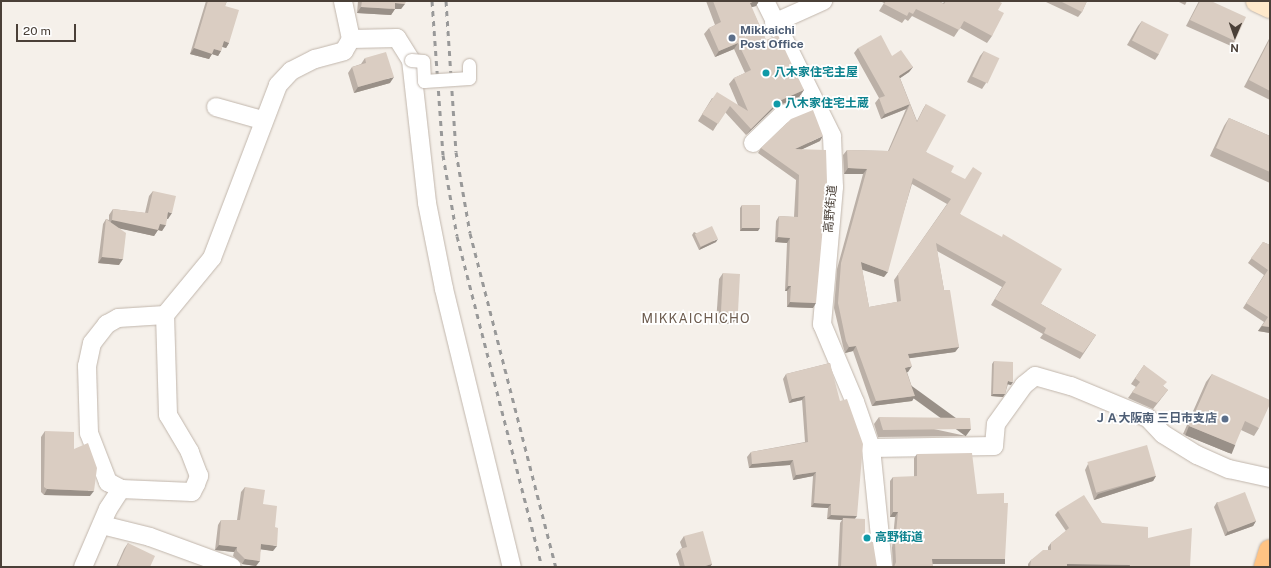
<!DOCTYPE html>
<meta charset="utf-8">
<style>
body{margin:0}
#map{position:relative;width:1271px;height:568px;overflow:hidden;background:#f5f0ea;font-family:"Public Sans","Noto Sans JP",sans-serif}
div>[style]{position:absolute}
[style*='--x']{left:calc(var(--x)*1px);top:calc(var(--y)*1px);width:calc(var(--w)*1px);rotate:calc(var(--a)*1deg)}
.roads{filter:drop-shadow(0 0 1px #c1b6ac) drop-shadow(0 0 1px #c1b6ac)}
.minor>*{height:18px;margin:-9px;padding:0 9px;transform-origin:9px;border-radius:9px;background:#fff}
.secondary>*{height:22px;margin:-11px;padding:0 11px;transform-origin:11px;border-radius:11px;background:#ffe9cb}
.trunk>*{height:22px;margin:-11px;padding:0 11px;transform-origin:11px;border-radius:11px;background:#ffc383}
.rail>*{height:3px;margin-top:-1.5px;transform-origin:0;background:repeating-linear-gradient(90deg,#999 0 5px,transparent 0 10px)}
.bridges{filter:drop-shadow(0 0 1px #c1b6ac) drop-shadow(0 0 1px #c1b6ac)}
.pedestrian-bridge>*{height:13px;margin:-6.5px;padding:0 6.5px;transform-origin:6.5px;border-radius:6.5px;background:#fff}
.wall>*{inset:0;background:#bbb0a7}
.shaded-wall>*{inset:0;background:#999088;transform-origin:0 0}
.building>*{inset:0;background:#dacdc2;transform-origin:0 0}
.dots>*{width:11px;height:11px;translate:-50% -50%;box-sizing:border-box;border:2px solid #fff;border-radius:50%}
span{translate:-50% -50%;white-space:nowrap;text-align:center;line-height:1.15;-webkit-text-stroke:3.5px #fff;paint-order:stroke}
.service-label{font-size:12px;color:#4e5e75;font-weight:700}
.left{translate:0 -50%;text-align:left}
.right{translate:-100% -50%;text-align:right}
.culture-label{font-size:12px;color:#0d838f;font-weight:700}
.street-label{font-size:12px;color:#4a4038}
.neighbourhood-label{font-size:13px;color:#6d5c4f;letter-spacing:1px}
.frame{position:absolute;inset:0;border:2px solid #4a4038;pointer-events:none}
.north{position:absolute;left:1215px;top:16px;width:40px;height:40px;-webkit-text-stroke:3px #fff;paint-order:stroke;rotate:182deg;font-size:11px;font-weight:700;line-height:16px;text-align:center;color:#4a4038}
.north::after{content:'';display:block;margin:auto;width:14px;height:18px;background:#4a4038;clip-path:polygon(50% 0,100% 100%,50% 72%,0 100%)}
.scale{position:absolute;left:16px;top:24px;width:60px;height:18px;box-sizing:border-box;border:2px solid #4a4038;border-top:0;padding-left:5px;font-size:12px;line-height:14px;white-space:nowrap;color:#4a4038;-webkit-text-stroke:3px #fff;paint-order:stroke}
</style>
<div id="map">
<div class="roads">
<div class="minor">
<div style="--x:765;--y:1;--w:151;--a:63.6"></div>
<div style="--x:832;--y:136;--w:51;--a:87.8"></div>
<div style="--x:834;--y:187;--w:138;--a:95"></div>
<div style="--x:822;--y:324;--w:85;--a:67.1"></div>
<div style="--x:855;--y:402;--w:49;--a:70.8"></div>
<div style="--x:871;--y:448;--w:120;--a:84.2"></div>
<div style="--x:774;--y:23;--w:54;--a:-24.2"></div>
<div style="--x:351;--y:39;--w:46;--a:-1.2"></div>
<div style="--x:397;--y:38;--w:26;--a:58"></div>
<div style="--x:411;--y:60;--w:144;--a:83.6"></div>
<div style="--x:427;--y:203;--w:88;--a:78.8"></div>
<div style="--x:444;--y:289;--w:286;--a:76.3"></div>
<div style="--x:216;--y:107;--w:48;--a:15.8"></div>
<div style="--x:753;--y:143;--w:40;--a:-44"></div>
<div style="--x:782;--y:115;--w:35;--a:-22"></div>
<div style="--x:165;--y:315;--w:47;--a:176.3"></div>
<div style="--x:118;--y:318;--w:13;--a:151"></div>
<div style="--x:107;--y:324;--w:24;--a:128"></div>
<div style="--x:92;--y:343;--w:24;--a:102"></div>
<div style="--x:87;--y:366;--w:67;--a:88.3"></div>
<div style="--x:89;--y:433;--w:53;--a:68.8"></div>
<div style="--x:108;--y:482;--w:15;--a:28"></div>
<div style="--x:121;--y:489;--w:71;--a:2.4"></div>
<div style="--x:192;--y:492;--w:9;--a:-63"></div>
<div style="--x:196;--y:484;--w:9;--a:-69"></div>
<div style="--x:199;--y:476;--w:26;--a:-111"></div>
<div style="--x:190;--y:452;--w:43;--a:-120.7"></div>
<div style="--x:168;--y:415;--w:100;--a:-91.7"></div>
<div style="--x:165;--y:315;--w:74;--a:-50.5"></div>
<div style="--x:212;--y:258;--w:185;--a:-69.1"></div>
<div style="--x:278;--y:85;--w:19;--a:-47"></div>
<div style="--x:291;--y:71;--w:27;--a:-27"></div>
<div style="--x:315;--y:59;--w:30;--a:-15"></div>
<div style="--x:344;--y:51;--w:14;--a:-60"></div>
<div style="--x:351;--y:39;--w:39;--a:-102"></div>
<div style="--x:871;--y:448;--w:123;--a:-0.9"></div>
<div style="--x:994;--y:446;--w:22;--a:-85"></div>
<div style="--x:996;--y:424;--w:48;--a:-54.3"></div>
<div style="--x:1024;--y:385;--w:14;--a:-39"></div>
<div style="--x:1035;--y:376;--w:37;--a:16"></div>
<div style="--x:1071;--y:386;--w:83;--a:22.6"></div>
<div style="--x:1148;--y:418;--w:22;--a:47"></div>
<div style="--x:1163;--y:434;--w:40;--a:32"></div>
<div style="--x:1197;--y:455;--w:35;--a:24"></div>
<div style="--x:1229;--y:469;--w:42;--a:12.4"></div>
<div style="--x:102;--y:525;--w:49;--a:14"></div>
<div style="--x:150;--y:537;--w:87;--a:20.1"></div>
<div style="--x:83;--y:567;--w:63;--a:-66.7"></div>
<div style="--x:108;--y:509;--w:24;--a:-57"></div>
</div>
<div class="secondary">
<div style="--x:1257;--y:1;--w:14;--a:25"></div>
</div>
<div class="trunk">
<div style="--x:1265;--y:567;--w:17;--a:-73"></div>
</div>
</div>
<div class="rail">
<div style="--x:432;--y:1;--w:154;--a:85.9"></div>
<div style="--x:443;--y:155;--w:82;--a:80.2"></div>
<div style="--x:457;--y:236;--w:342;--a:75.6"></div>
<div style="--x:446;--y:1;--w:151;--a:86.2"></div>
<div style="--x:456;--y:152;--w:82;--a:80.2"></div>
<div style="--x:470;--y:233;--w:345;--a:75.6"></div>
</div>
<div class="bridges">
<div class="pedestrian-bridge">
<div style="--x:411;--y:60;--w:12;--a:5"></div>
<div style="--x:423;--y:61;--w:20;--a:87"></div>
<div style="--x:424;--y:81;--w:45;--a:-3.8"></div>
<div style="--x:469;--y:78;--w:13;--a:-90"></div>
</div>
</div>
<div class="wall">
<div style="clip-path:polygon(206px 1px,227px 1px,225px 6px,229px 43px,226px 48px,222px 47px,221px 51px,218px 56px,212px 54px,209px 59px,190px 54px)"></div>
<div style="clip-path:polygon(358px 1px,406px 1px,401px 9px,395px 9px,391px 15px,357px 13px)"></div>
<div style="clip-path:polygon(706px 1px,759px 1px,756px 6px,751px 7px,766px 40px,804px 90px,799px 97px,775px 107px,746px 135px,725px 112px,713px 131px,698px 121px,712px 98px,738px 105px,729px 84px,734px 78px,745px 73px,734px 49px,715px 57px,704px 34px,709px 28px,715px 25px)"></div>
<div style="clip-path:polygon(880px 1px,938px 1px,943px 3px,945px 1px,998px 1px,998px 10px,992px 36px,987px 43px,960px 28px,954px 37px,912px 16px,908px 21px,905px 19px,902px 23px,879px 11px,884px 3px)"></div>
<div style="clip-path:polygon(1047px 1px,1087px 1px,1082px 12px,1078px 17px,1046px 2px)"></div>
<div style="clip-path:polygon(1177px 1px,1187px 1px,1185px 5px)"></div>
<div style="clip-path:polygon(1199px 1px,1211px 1px,1235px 41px,1231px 46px,1186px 26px)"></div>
<div style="clip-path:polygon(1142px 21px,1159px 54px,1155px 60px,1127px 45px,1138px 26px)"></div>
<div style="clip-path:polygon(1270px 37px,1270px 100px,1244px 87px)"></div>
<div style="clip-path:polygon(evenodd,858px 48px,892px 56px,913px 67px,909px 72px,900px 78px,917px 121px,923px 109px,926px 104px,926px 152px,951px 172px,960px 214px,1041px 304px,1096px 335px,1080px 359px,1040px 338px,1043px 334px,991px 305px,1002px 287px,937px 251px,944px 290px,959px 347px,955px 352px,909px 358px,908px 372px,907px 372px,915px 396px,912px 401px,872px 406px,853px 351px,845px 353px,843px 346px,834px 308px,837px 269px,863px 174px,844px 174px,843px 155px,847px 150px,888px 151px,906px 109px,881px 119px,875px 103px,879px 98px,854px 53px,858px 48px,912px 184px,947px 204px,894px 280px,897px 302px,869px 307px,862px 269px,884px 277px,912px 184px)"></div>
<div style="clip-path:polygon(984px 51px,986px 83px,982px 89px,967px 82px,980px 56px)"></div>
<div style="clip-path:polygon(365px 58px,390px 83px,354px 93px,348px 73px,352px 67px,361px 64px)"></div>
<div style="clip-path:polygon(1229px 118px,1270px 136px,1270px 183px,1210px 156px,1224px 126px)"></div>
<div style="clip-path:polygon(820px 141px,802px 149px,813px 308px,787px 307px,787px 291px,785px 291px,787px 243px,775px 242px,776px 221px,779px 216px,794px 217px,796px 180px,758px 153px,761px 148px)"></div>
<div style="clip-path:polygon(153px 191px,168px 219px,167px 219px,162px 231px,158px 230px,154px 236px,119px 228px,119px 265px,98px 263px,103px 224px,106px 219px,109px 220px,109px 215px,113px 209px,145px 213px,149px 196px)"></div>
<div style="clip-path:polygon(742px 205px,758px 231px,740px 231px,740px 208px)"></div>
<div style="clip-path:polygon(694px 232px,716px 242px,699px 250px,692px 235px)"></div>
<div style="clip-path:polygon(1263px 242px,1270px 245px,1270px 333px,1258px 331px,1264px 322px,1243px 308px,1264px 275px,1248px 263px)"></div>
<div style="clip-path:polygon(723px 273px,736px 319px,732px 324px,716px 323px,719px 279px)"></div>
<div style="clip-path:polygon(994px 361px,1011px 385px,1008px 384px,1005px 394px,1003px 397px,991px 396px,992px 364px)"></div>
<div style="clip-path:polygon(830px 363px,855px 519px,865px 542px,877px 567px,838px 567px,840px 523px,842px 520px,827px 519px,828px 508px,811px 507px,813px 476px,793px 480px,790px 465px,749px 468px,747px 457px,751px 452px,805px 442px,802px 400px,789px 403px,783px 379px,786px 374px)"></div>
<div style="clip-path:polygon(1144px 365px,1163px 386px,1168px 390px,1153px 409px,1128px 398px,1136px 387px,1131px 384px)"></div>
<div style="clip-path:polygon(1212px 374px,1259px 428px,1254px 436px,1241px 430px,1229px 453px,1183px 434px,1206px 382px)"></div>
<div style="clip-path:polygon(879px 417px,966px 436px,878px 437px,874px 424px)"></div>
<div style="clip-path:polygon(45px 431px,74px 449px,90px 496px,44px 495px,41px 492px,41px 437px)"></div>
<div style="clip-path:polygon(917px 454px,977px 494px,1005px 559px,1002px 563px,932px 563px,933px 567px,893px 567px,892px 548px,895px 517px,890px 517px,890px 481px,893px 477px,914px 477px,914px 458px)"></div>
<div style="clip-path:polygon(1088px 464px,1156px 476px,1153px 481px,1094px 500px,1085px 470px)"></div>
<div style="clip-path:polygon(245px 487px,263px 504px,275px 527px,273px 551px,261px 549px,256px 566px,242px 564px,233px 556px,234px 552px,215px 550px,218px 525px,221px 520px,237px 520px,241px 492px)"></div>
<div style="clip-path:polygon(1217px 502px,1256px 521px,1253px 526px,1225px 536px,1214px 507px)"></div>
<div style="clip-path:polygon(1058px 511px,1102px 523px,1148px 538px,1190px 567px,1028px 567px,1028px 564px,1031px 560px,1048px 550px,1048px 547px,1051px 543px,1066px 531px,1055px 515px)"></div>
<div style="clip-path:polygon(684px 536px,712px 564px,710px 567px,680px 567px,676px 554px,680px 549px,682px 548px,680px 542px)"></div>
<div style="clip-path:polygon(128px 543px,150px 567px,116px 567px,124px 549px)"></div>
</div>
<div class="shaded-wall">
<div style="clip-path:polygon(755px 1px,759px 1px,756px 6px,745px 9px,750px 3px)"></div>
<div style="clip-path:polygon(395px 3px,405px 4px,401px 9px,391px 9px)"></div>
<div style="clip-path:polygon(361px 7px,395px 9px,391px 15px,357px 13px)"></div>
<div style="clip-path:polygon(224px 41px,229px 43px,226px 48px,220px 46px)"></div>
<div style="clip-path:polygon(738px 43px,734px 49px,715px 57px,719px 51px)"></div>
<div style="clip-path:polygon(194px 48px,214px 49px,221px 51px,218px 56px,212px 54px,209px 59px,190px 54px)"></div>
<div style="clip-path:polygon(913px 67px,909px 72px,896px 81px,899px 76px)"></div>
<div style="clip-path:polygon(394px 77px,390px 83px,354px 93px,358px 87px)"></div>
<div style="clip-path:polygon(804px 90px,799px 97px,775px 107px,746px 135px,751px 129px,779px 101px)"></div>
<div style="clip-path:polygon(910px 104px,906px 109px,881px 119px,885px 114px)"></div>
<div style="clip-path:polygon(823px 136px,820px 141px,792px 154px,795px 149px)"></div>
<div style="clip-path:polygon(848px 168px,867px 169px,863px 174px,844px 174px)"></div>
<div style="clip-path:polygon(168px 212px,172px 213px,168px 219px,164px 218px)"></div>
<div style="clip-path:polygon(112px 220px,160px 224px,166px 225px,162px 231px,158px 230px,154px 236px,108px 226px)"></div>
<div style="clip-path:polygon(742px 228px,760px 228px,758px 231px,740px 231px)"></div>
<div style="clip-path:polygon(778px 237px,790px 238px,787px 243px,775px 242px)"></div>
<div style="clip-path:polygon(718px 239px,716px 242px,699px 250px,701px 247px)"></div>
<div style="clip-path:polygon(102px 257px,123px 259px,119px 265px,98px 263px)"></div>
<div style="clip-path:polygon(861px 262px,888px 272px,884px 277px,857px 268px)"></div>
<div style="clip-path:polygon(788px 286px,791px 286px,787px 291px,785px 291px)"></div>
<div style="clip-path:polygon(790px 302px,816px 303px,813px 308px,787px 307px)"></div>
<div style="clip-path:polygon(720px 317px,736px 319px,732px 324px,716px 323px)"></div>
<div style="clip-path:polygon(1262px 326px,1270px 327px,1270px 333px,1258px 331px)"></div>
<div style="clip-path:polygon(856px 346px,853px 351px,845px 353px,849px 347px)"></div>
<div style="clip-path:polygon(959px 347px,955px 352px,904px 359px,908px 354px)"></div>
<div style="clip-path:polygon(912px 366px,908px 372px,902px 374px,905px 368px)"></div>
<div style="clip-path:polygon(1008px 381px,1013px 382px,1011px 385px,1006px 384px)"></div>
<div style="clip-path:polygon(993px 394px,1005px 394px,1003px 397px,991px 396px)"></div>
<div style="clip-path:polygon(805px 396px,802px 400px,789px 403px,792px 399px)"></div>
<div style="clip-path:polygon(915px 396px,912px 401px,872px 406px,876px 401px)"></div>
<div style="left:1189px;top:426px;width:50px;height:10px;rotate:22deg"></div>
<div style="left:971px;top:429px;width:9px;height:88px;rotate:126deg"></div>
<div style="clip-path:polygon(793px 460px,790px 465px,749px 468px,752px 464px)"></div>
<div style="clip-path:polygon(816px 472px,813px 476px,793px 480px,796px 475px)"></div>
<div style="clip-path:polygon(1156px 476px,1153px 481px,1094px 500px,1098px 494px)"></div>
<div style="clip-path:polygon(47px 489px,94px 491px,90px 496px,44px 495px)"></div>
<div style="clip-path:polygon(814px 503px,831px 504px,828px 508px,811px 507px)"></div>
<div style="clip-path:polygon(893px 512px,898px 512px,895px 517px,890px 517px)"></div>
<div style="clip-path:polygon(831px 515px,857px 516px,854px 520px,843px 518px,842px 520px,827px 519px)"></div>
<div style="clip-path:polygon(1256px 521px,1253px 526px,1225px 536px,1228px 531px)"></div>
<div style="clip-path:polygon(261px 544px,277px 546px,273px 551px,258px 549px)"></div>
<div style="clip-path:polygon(219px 545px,237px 547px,234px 552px,215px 550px)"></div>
<div style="clip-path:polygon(245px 559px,260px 561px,256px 566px,242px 564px)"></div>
<div style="left:932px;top:559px;width:73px;height:5px"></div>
<div style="clip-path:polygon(712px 564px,710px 567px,702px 567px)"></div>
<div style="clip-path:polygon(1067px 564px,1130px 565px,1129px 567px,1064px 567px)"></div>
</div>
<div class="building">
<div style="clip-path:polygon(208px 1px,227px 1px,225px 6px,239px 10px,229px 43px,224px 41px,221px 51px,214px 49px,212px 54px,194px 48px)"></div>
<div style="clip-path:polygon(362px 1px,406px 1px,405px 4px,395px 3px,395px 9px,361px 7px)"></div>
<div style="clip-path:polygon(713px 1px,755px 1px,750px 3px,766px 40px,778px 35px,804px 90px,779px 101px,751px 129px,730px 106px,718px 124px,702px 114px,717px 92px,748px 111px,734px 78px,751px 70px,738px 43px,719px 51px,709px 28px,721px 22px)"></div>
<div style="clip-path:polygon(886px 1px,938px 1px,944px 4px,946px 1px,998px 1px,1002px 3px,998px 10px,1004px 13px,992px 36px,964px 21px,959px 30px,916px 9px,913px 14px,909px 12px,907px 16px,884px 4px)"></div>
<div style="clip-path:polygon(1060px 1px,1087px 1px,1082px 12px)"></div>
<div style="clip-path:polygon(1200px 1px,1211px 1px,1246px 17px,1235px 41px,1190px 20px)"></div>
<div style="left:1142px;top:21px;width:30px;height:22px;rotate:27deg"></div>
<div style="clip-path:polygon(evenodd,881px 35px,892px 56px,901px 50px,913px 67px,899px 76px,917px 122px,926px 104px,946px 115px,926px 152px,954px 166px,951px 172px,965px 179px,973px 167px,982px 173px,960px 214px,1002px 237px,1003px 234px,1062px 269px,1041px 304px,1096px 335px,1083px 353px,1044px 333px,1046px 328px,995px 299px,1006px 282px,936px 243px,944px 290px,950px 290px,959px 347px,908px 354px,912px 366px,905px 368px,915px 396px,876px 401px,856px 346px,849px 347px,846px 341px,838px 303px,841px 263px,867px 169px,848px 168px,847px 150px,889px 151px,910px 104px,885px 114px,879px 98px,885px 96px,858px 48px,881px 35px,913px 178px,951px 199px,898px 274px,901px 301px,869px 307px,861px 262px,888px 272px,913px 178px)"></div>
<div style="clip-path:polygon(1270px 39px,1270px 91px,1249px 80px)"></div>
<div style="left:984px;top:51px;width:17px;height:28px;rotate:25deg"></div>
<div style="clip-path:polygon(386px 52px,394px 77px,358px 87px,352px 67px,366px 63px,365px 58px)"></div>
<div style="clip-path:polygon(813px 110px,823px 136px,795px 149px,826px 150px,827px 182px,816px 303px,790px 302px,791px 286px,788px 286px,790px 238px,778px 237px,779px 216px,798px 217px,799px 175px,761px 148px,791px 119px)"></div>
<div style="clip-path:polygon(1229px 118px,1270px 136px,1270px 172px,1216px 148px)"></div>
<div style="clip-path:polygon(153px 191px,176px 196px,172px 213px,168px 212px,166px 225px,160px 224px,158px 230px,112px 220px,113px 209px,148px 213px)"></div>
<div style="left:742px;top:205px;width:18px;height:23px"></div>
<div style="clip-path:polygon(106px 219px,126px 233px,123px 259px,102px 257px)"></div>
<div style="left:712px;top:226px;width:14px;height:19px;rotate:65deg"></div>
<div style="clip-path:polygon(1263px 242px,1270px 245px,1270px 327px,1262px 326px,1268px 317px,1246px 303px,1268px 270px,1251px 258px)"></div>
<div style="left:723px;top:273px;width:17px;height:44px;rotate:3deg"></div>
<div style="clip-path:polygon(994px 361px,1013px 362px,1013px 382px,1008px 381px,1005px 394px,993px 394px)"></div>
<div style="clip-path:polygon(830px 363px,840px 401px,847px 399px,863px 444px,857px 516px,831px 515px,831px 504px,814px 503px,816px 472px,796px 475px,793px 460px,752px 464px,751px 452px,808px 442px,805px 396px,792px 399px,786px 374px)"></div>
<div style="clip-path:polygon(1144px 365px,1167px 382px,1163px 386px,1168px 390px,1157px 403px,1132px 392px,1140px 382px,1135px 378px)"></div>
<div style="clip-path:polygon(1212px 374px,1270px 400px,1270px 404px,1259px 428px,1245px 421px,1235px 445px,1189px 426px)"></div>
<div style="clip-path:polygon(879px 417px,970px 418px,971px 429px,883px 430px)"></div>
<div style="clip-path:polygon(45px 431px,74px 432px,74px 449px,88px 443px,97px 468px,94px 491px,47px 489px,44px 487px)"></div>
<div style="left:1147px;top:445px;width:32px;height:62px;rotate:74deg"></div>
<div style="clip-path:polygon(972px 453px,977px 494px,1004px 493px,1004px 503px,1008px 503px,1005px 559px,932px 559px,933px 567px,894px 567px,896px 562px,895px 543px,898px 512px,893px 512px,893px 477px,917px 476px,917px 454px)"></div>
<div style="clip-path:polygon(245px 487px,265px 490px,263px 504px,277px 506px,275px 527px,278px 528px,277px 546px,261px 544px,260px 561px,245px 559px,237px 551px,237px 547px,219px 545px,221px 520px,240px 520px)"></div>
<div style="left:1245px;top:492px;width:31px;height:30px;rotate:69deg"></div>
<div style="clip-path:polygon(1084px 495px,1102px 523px,1148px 527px,1148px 538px,1192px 528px,1190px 567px,1130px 567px,1130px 565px,1067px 564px,1067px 567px,1030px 567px,1031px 560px,1043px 550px,1051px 550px,1051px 543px,1069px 528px,1058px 511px)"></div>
<div style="clip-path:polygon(843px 518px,865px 519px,865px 542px,873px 542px,877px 567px,841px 567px)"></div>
<div style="clip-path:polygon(703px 531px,712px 564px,702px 567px,685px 567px,680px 549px,687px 547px,684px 536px)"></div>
<div style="clip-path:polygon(128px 543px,155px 556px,150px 567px,123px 567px,118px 565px)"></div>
</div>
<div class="dots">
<div style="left:732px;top:38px;background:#5c6f8a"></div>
<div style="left:766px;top:73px;background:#0f9aa8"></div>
<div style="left:777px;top:104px;background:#0f9aa8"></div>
<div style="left:1225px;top:419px;background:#5c6f8a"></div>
<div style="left:867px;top:538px;background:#0f9aa8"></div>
</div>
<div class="service-label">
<span class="left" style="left:740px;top:38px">Mikkaichi<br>Post Office</span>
<span class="right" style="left:1217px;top:419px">ＪＡ大阪南 三日市支店</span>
</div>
<div class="culture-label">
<span class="left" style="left:774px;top:73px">八木家住宅主屋</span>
<span class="left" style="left:785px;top:104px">八木家住宅土蔵</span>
<span class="left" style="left:875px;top:538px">高野街道</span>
</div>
<div class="street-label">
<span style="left:831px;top:209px;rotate:-85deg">高野街道</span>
</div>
<div class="neighbourhood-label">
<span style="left:696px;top:319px">MIKKAICHICHO</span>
</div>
<div class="frame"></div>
<div class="north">N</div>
<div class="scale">20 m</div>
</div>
